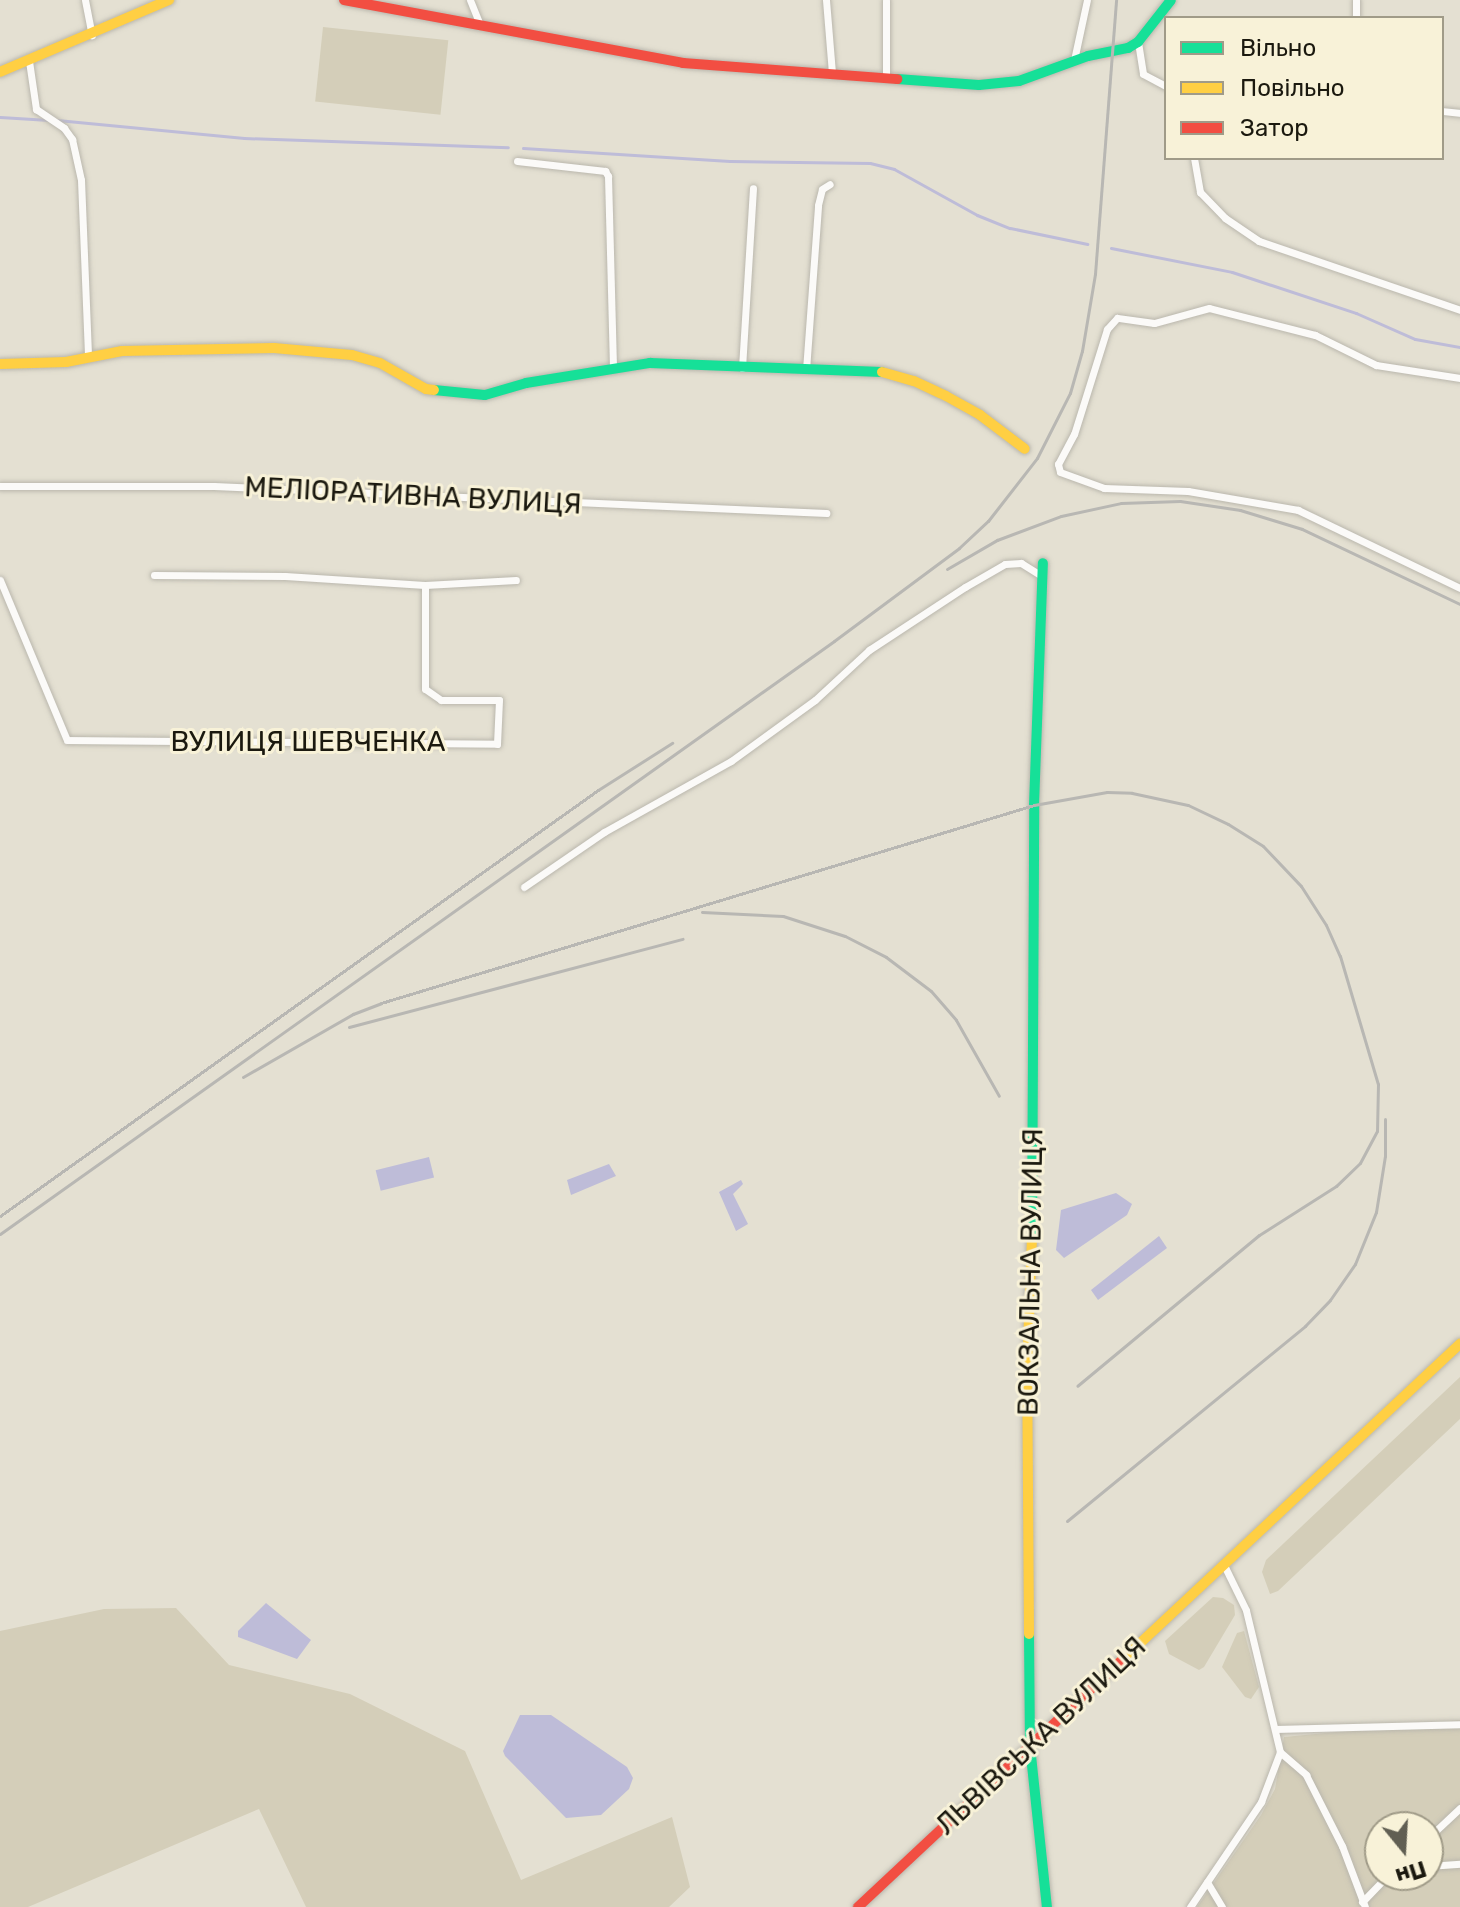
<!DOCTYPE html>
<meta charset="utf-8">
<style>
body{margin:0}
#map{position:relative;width:1460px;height:1907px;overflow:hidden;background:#e4e0d2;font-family:Rubik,sans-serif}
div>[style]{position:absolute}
.green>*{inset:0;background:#d4ceb9;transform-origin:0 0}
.water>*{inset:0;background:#bebcd8;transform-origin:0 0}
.stream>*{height:3px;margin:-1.5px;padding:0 1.5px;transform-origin:1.5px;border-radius:1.5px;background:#bebcd8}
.roads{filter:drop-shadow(0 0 2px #bab7ad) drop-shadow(0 0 2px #bab7ad)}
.street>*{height:7px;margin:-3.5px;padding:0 3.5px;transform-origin:3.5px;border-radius:3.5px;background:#fbfaf8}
.fast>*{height:10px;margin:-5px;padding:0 5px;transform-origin:5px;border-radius:5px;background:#16e098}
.slow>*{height:10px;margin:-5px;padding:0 5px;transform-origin:5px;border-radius:5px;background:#ffcf43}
.jam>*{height:10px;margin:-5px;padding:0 5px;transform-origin:5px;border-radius:5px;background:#f24e42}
.rail>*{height:3px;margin:-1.5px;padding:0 1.5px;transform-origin:1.5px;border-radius:1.5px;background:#b8b7b3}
span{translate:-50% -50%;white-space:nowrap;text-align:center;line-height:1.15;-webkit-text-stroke:6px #f8f2d8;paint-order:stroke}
.street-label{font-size:28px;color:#1b190f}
.legend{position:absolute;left:1164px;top:16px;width:280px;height:144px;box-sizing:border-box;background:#f8f2d8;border:2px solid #a09b88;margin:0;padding:10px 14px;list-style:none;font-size:24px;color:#1b190f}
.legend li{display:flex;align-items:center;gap:16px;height:40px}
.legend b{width:40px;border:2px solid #a09b88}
.north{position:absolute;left:1364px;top:1811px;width:80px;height:80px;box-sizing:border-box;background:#f8f2d8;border:2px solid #a09b88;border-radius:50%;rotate:162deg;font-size:22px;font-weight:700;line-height:32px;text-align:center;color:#1b190f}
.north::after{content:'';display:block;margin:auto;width:28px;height:36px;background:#615f53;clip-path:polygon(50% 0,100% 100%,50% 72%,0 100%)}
</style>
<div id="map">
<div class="green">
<i style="left:323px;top:27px;width:126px;height:75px;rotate:6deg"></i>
<i style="clip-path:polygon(1460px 1377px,1460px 1419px,1278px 1591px,1270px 1594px,1262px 1572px,1266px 1560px)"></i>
<i style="clip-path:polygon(1213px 1597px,1223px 1598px,1234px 1605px,1235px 1615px,1204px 1667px,1199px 1670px,1169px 1654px,1165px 1641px)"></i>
<i style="clip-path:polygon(176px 1608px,229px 1665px,350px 1694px,465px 1751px,521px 1880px,672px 1817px,690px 1887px,669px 1907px,306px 1907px,259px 1809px,28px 1907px,0 1907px,0 1631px,104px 1609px)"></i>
<i style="clip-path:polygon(1244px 1631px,1259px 1687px,1251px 1699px,1245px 1697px,1222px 1667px,1237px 1633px)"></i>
<i style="clip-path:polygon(evenodd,1460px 1720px,1460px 1907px,1197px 1907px,1261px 1815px,1275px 1789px,1284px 1737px,1460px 1720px,1380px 1827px,1428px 1827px,1428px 1875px,1380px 1875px,1380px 1827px)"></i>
</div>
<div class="water">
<i style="left:429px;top:1157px;width:21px;height:55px;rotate:76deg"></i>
<i style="clip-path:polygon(609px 1164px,616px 1176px,571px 1195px,567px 1180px)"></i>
<i style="clip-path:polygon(741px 1180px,743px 1184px,733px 1194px,748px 1224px,736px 1231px,719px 1192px)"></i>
<i style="clip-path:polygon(1116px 1193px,1132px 1204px,1127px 1215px,1064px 1258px,1056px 1250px,1061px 1210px)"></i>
<i style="clip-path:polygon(1159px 1236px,1167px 1248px,1098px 1300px,1091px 1290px)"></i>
<i style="clip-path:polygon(266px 1603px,311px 1640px,297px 1659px,238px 1637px,238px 1631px)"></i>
<i style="clip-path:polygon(520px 1715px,551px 1715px,627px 1767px,633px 1778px,629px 1789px,601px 1815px,566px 1818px,505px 1756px,503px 1751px)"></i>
</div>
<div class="stream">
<i style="left:0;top:117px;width:49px;rotate:3.5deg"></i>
<i style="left:57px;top:120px;width:188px;rotate:5.5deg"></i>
<i style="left:244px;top:138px;width:264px;rotate:2deg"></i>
<i style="left:523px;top:148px;width:207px;rotate:3.6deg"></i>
<i style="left:730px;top:161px;width:140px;rotate:0.8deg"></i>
<i style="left:870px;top:163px;width:25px;rotate:14deg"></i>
<i style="left:894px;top:169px;width:95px;rotate:29deg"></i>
<i style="left:977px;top:215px;width:35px;rotate:22deg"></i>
<i style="left:1010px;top:228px;width:79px;rotate:11.7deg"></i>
<i style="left:1111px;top:248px;width:123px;rotate:11.2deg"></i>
<i style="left:1232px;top:272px;width:131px;rotate:18.3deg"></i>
<i style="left:1356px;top:313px;width:64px;rotate:23.8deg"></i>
<i style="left:1415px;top:339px;width:46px;rotate:10.1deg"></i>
</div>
<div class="roads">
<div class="street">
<i style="left:85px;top:0;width:36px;rotate:79deg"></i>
<i style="left:470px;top:0;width:27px;rotate:68deg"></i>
<i style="left:826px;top:0;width:73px;rotate:85.3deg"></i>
<i style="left:886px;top:0;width:79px;rotate:90deg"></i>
<i style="left:1356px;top:0;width:18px;rotate:90deg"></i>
<i style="left:1138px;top:42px;width:32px;rotate:81deg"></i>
<i style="left:1143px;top:74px;width:26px;rotate:28deg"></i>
<i style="left:1074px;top:60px;width:61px;rotate:-77.8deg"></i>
<i style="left:29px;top:61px;width:49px;rotate:81.7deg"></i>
<i style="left:36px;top:109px;width:34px;rotate:34deg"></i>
<i style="left:64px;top:128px;width:14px;rotate:54deg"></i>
<i style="left:72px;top:139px;width:42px;rotate:77.6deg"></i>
<i style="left:81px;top:180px;width:177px;rotate:87.7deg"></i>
<i style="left:1442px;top:111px;width:18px;rotate:6deg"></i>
<i style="left:1194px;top:158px;width:35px;rotate:80deg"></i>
<i style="left:1200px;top:192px;width:36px;rotate:46deg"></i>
<i style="left:1225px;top:218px;width:41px;rotate:34.1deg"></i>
<i style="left:1259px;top:241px;width:213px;rotate:18.9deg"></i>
<i style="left:517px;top:161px;width:89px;rotate:6.5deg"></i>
<i style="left:605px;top:171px;width:6px;rotate:59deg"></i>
<i style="left:608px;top:176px;width:192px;rotate:88.5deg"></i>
<i style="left:742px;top:368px;width:180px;rotate:-86.5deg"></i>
<i style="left:806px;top:370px;width:165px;rotate:-85.8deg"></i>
<i style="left:818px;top:205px;width:16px;rotate:-76deg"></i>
<i style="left:822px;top:189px;width:9px;rotate:-32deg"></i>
<i style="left:1460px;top:378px;width:85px;rotate:-171.2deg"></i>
<i style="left:1376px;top:365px;width:68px;rotate:-153.8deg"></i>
<i style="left:1315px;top:335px;width:109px;rotate:-165.7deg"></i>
<i style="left:1209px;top:308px;width:57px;rotate:164.7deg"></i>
<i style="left:1154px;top:323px;width:37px;rotate:-172deg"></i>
<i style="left:1117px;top:318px;width:15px;rotate:132deg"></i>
<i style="left:1107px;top:329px;width:110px;rotate:107.4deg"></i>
<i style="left:1074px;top:434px;width:34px;rotate:118deg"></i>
<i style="left:1058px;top:464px;width:8px;rotate:76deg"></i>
<i style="left:1060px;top:472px;width:47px;rotate:20deg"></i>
<i style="left:1104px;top:488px;width:84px;rotate:2deg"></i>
<i style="left:1188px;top:491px;width:112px;rotate:9.8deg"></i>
<i style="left:1298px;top:510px;width:180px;rotate:25.7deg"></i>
<i style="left:0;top:486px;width:214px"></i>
<i style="left:214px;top:486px;width:613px;rotate:2.53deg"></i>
<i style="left:154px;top:575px;width:131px;rotate:0.4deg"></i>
<i style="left:285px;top:576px;width:140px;rotate:3.7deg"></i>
<i style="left:425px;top:585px;width:91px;rotate:-3.1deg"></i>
<i style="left:0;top:580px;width:173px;rotate:67.3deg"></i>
<i style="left:67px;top:740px;width:430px;rotate:0.5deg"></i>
<i style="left:497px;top:744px;width:44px;rotate:-87.4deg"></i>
<i style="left:499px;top:700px;width:58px;rotate:180deg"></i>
<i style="left:441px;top:700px;width:19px;rotate:-145deg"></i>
<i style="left:425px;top:689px;width:104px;rotate:-90deg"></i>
<i style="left:524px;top:887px;width:97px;rotate:-34.5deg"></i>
<i style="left:604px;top:832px;width:145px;rotate:-29.2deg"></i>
<i style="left:731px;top:761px;width:104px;rotate:-36deg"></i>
<i style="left:815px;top:700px;width:74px;rotate:-42.8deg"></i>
<i style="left:869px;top:650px;width:115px;rotate:-33.3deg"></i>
<i style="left:965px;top:587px;width:46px;rotate:-29.9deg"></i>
<i style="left:1005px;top:564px;width:16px;rotate:-4deg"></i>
<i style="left:1021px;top:563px;width:25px;rotate:32deg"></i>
<i style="left:1275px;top:1729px;width:185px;rotate:-1.5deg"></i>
<i style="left:1280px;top:1752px;width:35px;rotate:41deg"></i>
<i style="left:1306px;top:1775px;width:80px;rotate:63.1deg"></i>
<i style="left:1342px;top:1846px;width:65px;rotate:69.3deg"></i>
<i style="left:1428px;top:1838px;width:44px;rotate:-43.2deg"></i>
<i style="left:1428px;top:1866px;width:32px;rotate:-4deg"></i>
<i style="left:1207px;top:1882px;width:29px;rotate:59deg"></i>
<i style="left:1362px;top:1902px;width:37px;rotate:-46deg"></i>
<i style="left:1190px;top:1907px;width:127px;rotate:-55.9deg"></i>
<i style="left:1261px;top:1802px;width:53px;rotate:-69.2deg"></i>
<i style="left:1280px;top:1752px;width:146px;rotate:-103.5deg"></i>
<i style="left:1246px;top:1610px;width:50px;rotate:-116.1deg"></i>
</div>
<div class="fast">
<i style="left:897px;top:79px;width:82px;rotate:4.2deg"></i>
<i style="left:979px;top:85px;width:40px;rotate:-5.7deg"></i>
<i style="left:1019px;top:81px;width:73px;rotate:-19.9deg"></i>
<i style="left:1088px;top:56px;width:41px;rotate:-11.3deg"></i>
<i style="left:1128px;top:48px;width:12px;rotate:-31deg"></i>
<i style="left:1138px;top:42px;width:53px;rotate:-51.8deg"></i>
<i style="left:434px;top:390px;width:51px;rotate:5.6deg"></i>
<i style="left:485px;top:395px;width:43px;rotate:-16.3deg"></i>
<i style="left:526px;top:383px;width:126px;rotate:-9.2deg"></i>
<i style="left:650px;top:363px;width:232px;rotate:2.2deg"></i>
<i style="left:1032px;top:1238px;width:433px;rotate:-89.7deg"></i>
<i style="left:1034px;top:805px;width:242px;rotate:-87.9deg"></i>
<i style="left:1029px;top:1634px;width:112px;rotate:89.5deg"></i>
<i style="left:1030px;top:1746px;width:162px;rotate:84deg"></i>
</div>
<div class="slow">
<i style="left:0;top:72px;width:184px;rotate:-23.1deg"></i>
<i style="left:0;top:364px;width:66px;rotate:-1.7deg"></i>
<i style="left:66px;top:362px;width:57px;rotate:-11.1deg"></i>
<i style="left:122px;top:351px;width:152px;rotate:-1.1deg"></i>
<i style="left:274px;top:348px;width:78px;rotate:5.1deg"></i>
<i style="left:352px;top:355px;width:29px;rotate:16deg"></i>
<i style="left:380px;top:363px;width:53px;rotate:29.5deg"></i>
<i style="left:426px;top:389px;width:8px;rotate:7deg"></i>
<i style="left:882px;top:372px;width:33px;rotate:16deg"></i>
<i style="left:914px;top:381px;width:35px;rotate:25deg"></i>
<i style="left:946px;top:396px;width:39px;rotate:29deg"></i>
<i style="left:980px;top:415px;width:56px;rotate:37.1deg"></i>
<i style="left:1029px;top:1634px;width:261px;rotate:-90.4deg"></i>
<i style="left:1027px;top:1373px;width:135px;rotate:-87.9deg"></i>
<i style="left:1120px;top:1662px;width:466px;rotate:-43.1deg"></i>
</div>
<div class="jam">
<i style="left:344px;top:0;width:345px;rotate:10.5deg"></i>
<i style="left:683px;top:63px;width:215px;rotate:4.3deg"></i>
<i style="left:858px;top:1907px;width:359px;rotate:-43.1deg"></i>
</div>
</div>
<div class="rail">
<i style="left:947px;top:569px;width:58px;rotate:-30.1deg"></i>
<i style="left:997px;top:540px;width:68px;rotate:-20.6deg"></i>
<i style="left:1061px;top:516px;width:61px;rotate:-12.2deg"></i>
<i style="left:1121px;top:503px;width:59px;rotate:-1.9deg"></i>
<i style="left:1180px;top:501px;width:61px;rotate:8.5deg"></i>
<i style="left:1240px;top:510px;width:65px;rotate:17deg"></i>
<i style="left:1302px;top:529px;width:175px;rotate:25.4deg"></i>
<i style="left:702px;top:912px;width:81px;rotate:2.8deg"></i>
<i style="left:783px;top:916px;width:65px;rotate:17.9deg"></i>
<i style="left:845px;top:936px;width:46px;rotate:27.1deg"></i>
<i style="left:886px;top:957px;width:56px;rotate:37.1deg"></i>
<i style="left:931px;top:991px;width:38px;rotate:49deg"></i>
<i style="left:956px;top:1020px;width:87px;rotate:60.5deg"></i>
<i style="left:349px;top:1027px;width:345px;rotate:-14.8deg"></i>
<i style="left:243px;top:1077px;width:127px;rotate:-29.8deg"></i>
<i style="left:353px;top:1014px;width:30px;rotate:-21deg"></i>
<i style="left:381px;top:1003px;width:682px;rotate:-16.87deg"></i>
<i style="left:1034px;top:805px;width:74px;rotate:-10.1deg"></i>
<i style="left:1107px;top:792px;width:25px;rotate:2deg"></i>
<i style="left:1132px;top:793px;width:57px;rotate:12.1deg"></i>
<i style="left:1188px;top:805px;width:44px;rotate:25.4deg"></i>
<i style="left:1228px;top:824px;width:41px;rotate:32.2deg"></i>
<i style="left:1263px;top:846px;width:55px;rotate:46.5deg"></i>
<i style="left:1301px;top:886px;width:46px;rotate:57.3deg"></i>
<i style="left:1326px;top:925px;width:34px;rotate:66deg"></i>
<i style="left:1340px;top:956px;width:134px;rotate:73.5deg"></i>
<i style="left:1378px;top:1084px;width:47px;rotate:91.2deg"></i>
<i style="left:1377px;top:1131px;width:36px;rotate:118deg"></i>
<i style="left:1360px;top:1163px;width:33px;rotate:136deg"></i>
<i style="left:1336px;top:1186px;width:91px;rotate:147.5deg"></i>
<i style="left:1259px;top:1235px;width:236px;rotate:140.3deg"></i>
<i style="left:0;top:1216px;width:734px;rotate:-35.47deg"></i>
<i style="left:598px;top:790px;width:88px;rotate:-32.4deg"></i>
<i style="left:0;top:1234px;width:1023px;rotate:-35.41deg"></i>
<i style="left:834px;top:641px;width:156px;rotate:-36.6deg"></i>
<i style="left:959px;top:548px;width:40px;rotate:-43deg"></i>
<i style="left:988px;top:521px;width:80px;rotate:-52.1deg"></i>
<i style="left:1037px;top:458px;width:73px;rotate:-63.1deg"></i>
<i style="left:1070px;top:393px;width:44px;rotate:-74.1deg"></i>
<i style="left:1082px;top:351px;width:78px;rotate:-80.4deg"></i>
<i style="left:1095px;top:274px;width:275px;rotate:-85.6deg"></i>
<i style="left:1067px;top:1521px;width:308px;rotate:-39.3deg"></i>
<i style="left:1305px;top:1326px;width:36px;rotate:-46deg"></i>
<i style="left:1330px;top:1300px;width:44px;rotate:-55.2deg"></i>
<i style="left:1355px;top:1264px;width:56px;rotate:-68deg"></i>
<i style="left:1376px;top:1212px;width:57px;rotate:-80.9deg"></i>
<i style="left:1385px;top:1156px;width:37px;rotate:-90deg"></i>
</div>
<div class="street-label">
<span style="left:413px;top:496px;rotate:3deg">МЕЛІОРАТИВНА ВУЛИЦЯ</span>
<span style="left:308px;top:742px">ВУЛИЦЯ ШЕВЧЕНКА</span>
<span style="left:1031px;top:1272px;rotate:-89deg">ВОКЗАЛЬНА ВУЛИЦЯ</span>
<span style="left:1041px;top:1736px;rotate:-43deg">ЛЬВІВСЬКА ВУЛИЦЯ</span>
</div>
<ul class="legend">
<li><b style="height:10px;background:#16e098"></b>Вільно</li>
<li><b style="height:10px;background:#ffcf43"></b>Повільно</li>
<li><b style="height:10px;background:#f24e42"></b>Затор</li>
</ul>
<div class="north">Пн</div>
</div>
